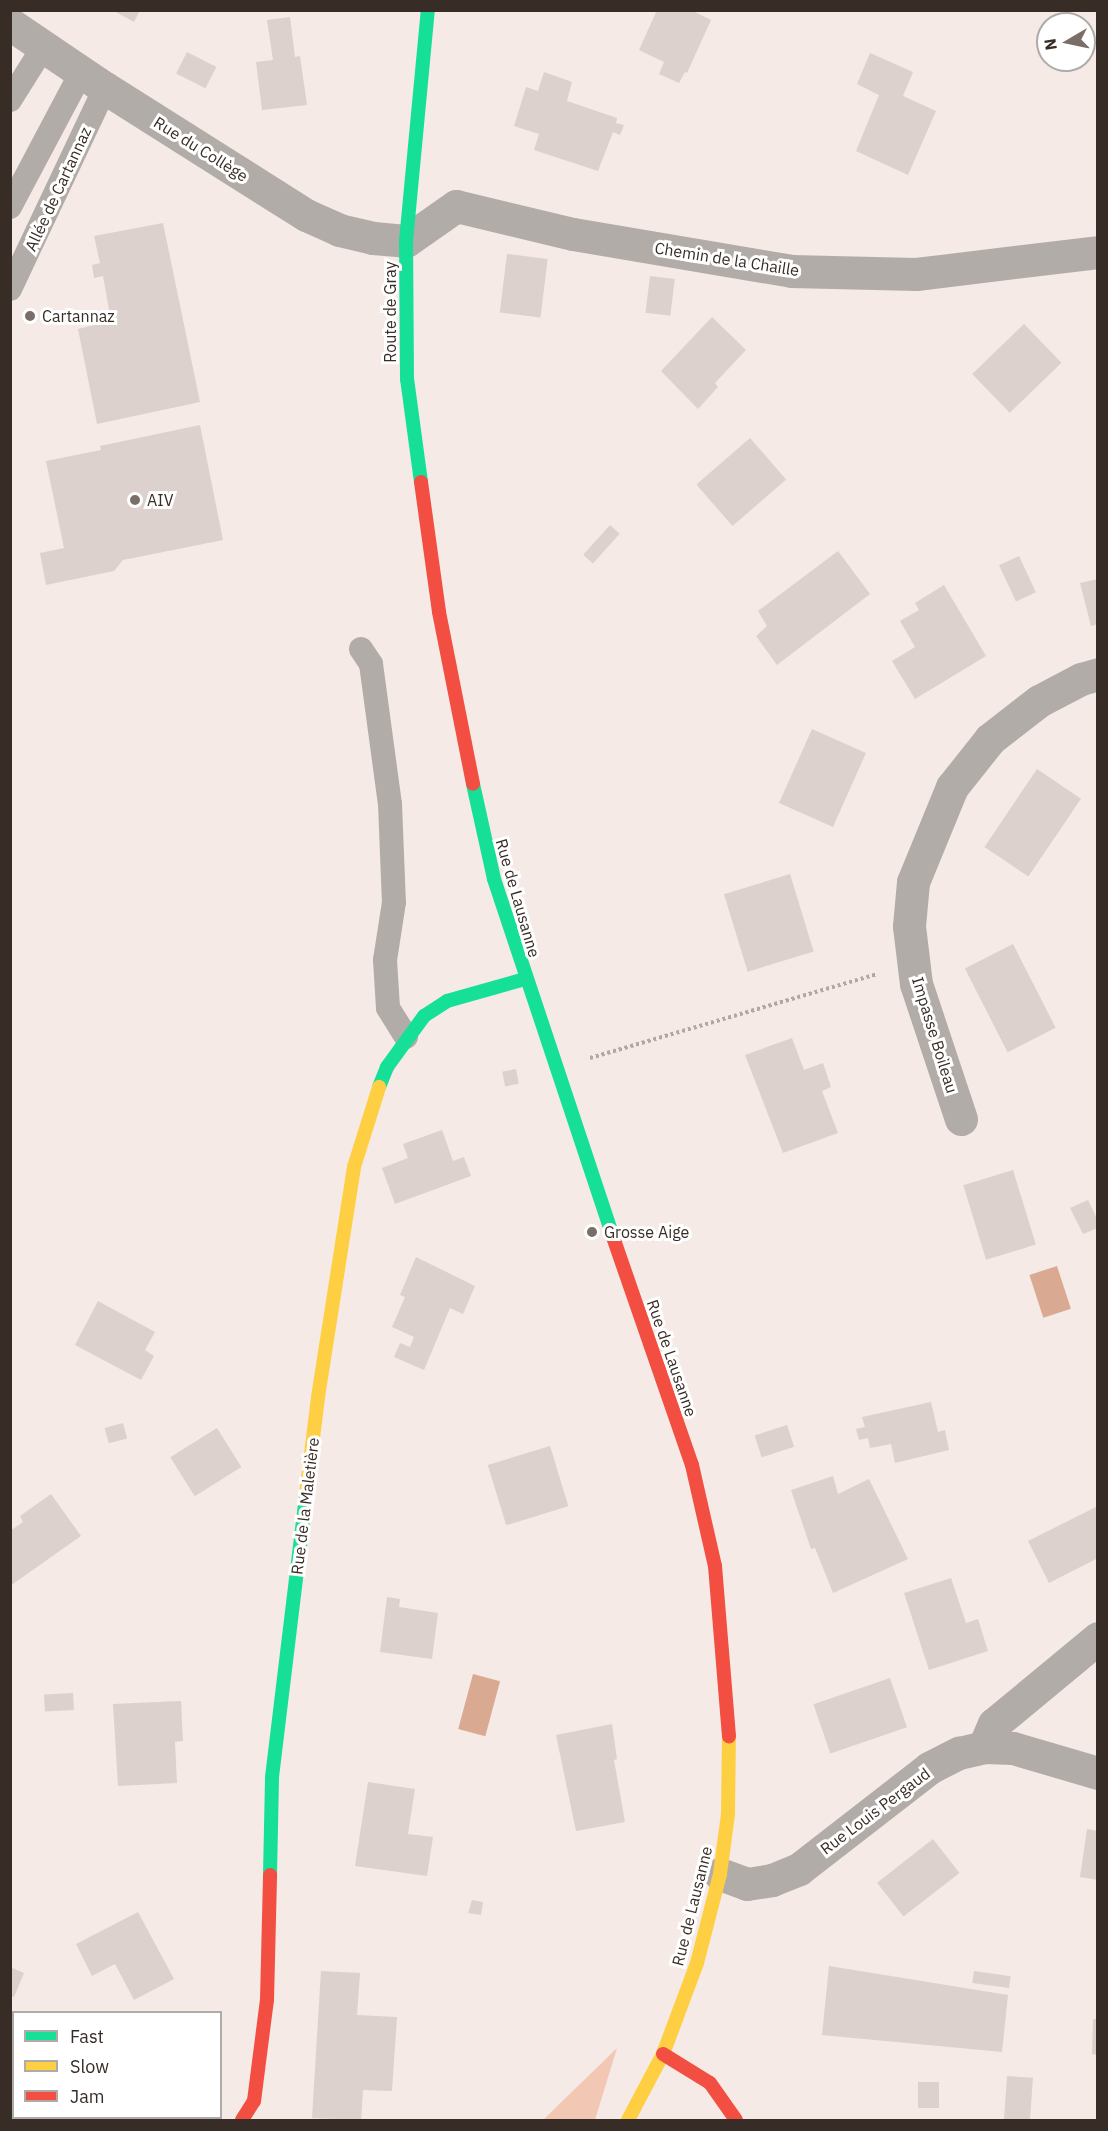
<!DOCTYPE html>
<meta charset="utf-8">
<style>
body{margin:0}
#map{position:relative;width:1108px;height:2131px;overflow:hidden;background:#f5eae5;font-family:"IBM Plex Sans",sans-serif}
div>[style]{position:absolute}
.green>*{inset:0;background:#f2c8b5}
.water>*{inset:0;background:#daa992;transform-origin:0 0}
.building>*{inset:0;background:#dcd1cc;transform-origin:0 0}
.path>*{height:4px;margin-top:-2px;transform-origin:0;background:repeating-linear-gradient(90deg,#afa9a6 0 3px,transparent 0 6px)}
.lane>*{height:24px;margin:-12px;padding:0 12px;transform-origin:12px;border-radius:12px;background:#b2aca9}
.street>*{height:33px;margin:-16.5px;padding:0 16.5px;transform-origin:16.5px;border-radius:16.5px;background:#b2aca9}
.fast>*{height:14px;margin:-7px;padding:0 7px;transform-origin:7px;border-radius:7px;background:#16e098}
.slow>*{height:14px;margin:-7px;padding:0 7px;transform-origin:7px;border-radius:7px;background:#ffcf43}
.jam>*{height:14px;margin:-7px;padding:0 7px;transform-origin:7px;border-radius:7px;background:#f24e42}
.dots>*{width:16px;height:16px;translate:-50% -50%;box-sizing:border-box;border:3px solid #fff;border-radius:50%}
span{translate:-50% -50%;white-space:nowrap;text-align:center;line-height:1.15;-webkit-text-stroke:6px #fff;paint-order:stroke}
.street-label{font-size:16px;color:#382c26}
.poi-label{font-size:16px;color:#382c26}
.left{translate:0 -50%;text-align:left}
.frame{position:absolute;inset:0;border:12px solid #382c26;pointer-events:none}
.legend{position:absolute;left:12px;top:2011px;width:210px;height:108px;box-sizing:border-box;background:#fff;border:2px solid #afaba8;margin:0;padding:8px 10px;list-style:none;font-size:18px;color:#382c26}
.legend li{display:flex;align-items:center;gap:12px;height:30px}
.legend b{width:30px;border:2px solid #afaba8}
.north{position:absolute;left:1036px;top:12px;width:60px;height:60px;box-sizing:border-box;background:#fff;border:2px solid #afaba8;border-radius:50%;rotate:261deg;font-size:16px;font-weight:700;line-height:24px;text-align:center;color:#382c26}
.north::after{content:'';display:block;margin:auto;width:21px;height:27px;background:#7a6e69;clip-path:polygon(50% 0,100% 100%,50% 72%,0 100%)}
</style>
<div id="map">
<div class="green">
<i style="clip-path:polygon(617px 2048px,595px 2120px,543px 2120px)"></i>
</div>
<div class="water">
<i style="left:1057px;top:1266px;width:45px;height:29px;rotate:72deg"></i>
<i style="left:473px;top:1674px;width:28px;height:57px;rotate:15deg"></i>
</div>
<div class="building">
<i style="clip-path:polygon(112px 10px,140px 10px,134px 22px)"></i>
<i style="clip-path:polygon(657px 10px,691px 10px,711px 20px,687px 73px,685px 72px,679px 83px,659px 74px,664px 62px,639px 50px)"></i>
<i style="clip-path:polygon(290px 17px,295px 57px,300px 56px,307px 105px,262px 110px,256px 62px,273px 60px,267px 20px)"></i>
<i style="left:187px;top:52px;width:33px;height:24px;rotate:27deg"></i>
<i style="clip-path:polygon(870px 53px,913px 72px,903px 96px,936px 111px,908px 175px,856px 151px,879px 95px,857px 84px)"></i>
<i style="clip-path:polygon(544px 72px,572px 82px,567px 101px,617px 118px,616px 123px,624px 125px,620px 135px,613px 132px,598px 171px,534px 150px,539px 134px,514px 126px,526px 87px,538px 91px)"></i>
<i style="clip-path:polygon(163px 223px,200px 402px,97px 424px,78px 329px,111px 321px,103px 276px,94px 278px,92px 265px,100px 263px,94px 236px)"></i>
<i style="left:507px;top:254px;width:41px;height:59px;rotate:7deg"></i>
<i style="left:650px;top:276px;width:25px;height:37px;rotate:7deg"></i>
<i style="clip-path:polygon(712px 317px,746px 350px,715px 383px,718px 387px,698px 409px,661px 371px)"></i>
<i style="left:1024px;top:324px;width:54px;height:72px;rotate:46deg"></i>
<i style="clip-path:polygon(200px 425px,223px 540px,123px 560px,114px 571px,46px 585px,40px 553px,64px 548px,46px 461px,101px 450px,100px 446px)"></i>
<i style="left:750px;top:438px;width:55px;height:71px;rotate:49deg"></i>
<i style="left:610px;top:525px;width:13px;height:40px;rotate:42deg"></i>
<i style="clip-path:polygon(838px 551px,870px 594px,777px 665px,756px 636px,767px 626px,758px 611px)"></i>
<i style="left:1019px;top:556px;width:40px;height:22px;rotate:65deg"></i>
<i style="clip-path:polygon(1098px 579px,1098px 624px,1091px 626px,1080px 583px)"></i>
<i style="clip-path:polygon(944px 585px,986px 656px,915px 699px,892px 661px,915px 647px,900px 621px,919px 610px,915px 603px)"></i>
<i style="left:812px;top:729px;width:59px;height:81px;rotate:24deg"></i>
<i style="left:1037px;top:769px;width:53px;height:94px;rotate:34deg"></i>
<i style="left:790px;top:874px;width:81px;height:69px;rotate:73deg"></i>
<i style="left:1013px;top:944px;width:94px;height:54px;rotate:63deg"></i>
<i style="clip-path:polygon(792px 1038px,804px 1070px,823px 1063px,831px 1087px,822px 1091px,838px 1133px,783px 1153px,745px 1055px)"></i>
<i style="left:516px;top:1069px;width:15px;height:14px;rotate:79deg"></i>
<i style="clip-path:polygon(442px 1130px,453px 1161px,464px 1157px,471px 1176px,395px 1204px,382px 1168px,408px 1158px,403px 1144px)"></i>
<i style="left:1013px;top:1170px;width:78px;height:52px;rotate:73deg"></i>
<i style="clip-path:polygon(1088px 1200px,1098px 1221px,1098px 1228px,1083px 1234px,1070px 1208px)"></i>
<i style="clip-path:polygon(416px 1257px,475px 1286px,463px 1314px,450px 1308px,424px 1370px,394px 1357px,400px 1343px,410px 1347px,414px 1337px,392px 1327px,405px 1297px,400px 1295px)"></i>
<i style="clip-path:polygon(98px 1301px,155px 1332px,145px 1350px,154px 1356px,141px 1380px,75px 1345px)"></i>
<i style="clip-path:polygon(931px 1402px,938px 1432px,945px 1430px,949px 1450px,895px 1463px,891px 1444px,870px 1448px,868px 1438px,859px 1440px,856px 1429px,865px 1427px,862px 1417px)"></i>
<i style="left:123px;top:1423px;width:16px;height:19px;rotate:75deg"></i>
<i style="left:787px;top:1425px;width:23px;height:34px;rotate:72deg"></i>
<i style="left:217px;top:1428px;width:46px;height:55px;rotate:58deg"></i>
<i style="left:550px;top:1446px;width:63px;height:65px;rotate:73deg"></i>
<i style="clip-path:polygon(833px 1476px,838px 1494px,869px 1479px,908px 1559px,833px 1593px,815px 1548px,811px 1549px,791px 1490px)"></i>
<i style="clip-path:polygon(51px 1494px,81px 1536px,10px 1586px,10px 1531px,23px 1522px,20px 1516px)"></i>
<i style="clip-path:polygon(1098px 1506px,1098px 1558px,1049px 1583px,1028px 1541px)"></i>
<i style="clip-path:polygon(951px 1578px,966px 1623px,978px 1619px,988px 1651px,929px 1670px,904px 1593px)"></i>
<i style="clip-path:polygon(387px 1597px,400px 1599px,399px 1607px,438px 1613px,432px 1659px,380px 1652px)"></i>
<i style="left:890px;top:1678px;width:52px;height:81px;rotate:71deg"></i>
<i style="left:73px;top:1693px;width:17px;height:29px;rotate:87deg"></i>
<i style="clip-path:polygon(181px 1701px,183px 1741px,175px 1742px,177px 1783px,118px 1786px,113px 1704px)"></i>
<i style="clip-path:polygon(612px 1724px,617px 1759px,614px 1760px,625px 1822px,576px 1831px,556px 1735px)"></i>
<i style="clip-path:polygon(368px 1782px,415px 1789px,408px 1834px,433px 1837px,427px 1876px,355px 1866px)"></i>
<i style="clip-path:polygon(1087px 1829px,1098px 1831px,1098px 1880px,1080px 1877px)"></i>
<i style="left:933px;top:1839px;width:43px;height:71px;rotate:52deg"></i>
<i style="clip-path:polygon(472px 1900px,483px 1902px,481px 1915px,468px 1913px)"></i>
<i style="clip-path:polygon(138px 1912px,174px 1979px,134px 2000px,115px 1964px,92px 1976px,76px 1944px)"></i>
<i style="clip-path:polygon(829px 1966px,1008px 1995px,1002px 2052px,822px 2035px)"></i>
<i style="clip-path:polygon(10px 1967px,24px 1973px,14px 1997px,10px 1996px)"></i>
<i style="clip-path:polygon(321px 1971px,360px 1973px,357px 2015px,397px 2017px,392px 2091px,363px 2090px,361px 2120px,312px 2118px)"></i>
<i style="left:974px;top:1971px;width:37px;height:12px;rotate:8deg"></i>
<i style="clip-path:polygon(1093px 2019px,1098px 2019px,1098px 2055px,1092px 2054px)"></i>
<i style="left:1007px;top:2076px;width:26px;height:44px;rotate:4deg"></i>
<i style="left:918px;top:2082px;width:21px;height:26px"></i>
</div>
<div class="path">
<i style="left:590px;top:1058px;width:299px;rotate:-16.3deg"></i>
</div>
<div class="lane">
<i style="left:10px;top:100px;width:64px;rotate:-57.8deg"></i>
<i style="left:10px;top:207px;width:154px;rotate:-62.1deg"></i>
<i style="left:10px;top:289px;width:222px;rotate:-64.7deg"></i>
<i style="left:361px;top:649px;width:18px;rotate:56deg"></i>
<i style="left:371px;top:664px;width:141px;rotate:82.3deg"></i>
<i style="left:390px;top:804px;width:98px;rotate:87.7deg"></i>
<i style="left:394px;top:902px;width:59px;rotate:98.8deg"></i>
<i style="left:385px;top:960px;width:48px;rotate:86.4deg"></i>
<i style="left:388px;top:1008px;width:34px;rotate:58deg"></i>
</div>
<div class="street">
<i style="left:10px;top:24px;width:115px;rotate:34deg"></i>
<i style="left:105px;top:88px;width:238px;rotate:32.3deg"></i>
<i style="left:306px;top:215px;width:36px;rotate:24deg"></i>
<i style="left:339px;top:230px;width:35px;rotate:13deg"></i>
<i style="left:373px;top:238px;width:33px;rotate:5deg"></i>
<i style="left:406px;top:241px;width:61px;rotate:-35deg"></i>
<i style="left:456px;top:206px;width:120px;rotate:13.5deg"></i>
<i style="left:573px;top:234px;width:221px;rotate:9.6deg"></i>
<i style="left:791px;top:271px;width:125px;rotate:1.4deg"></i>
<i style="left:916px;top:274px;width:183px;rotate:-6.9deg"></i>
<i style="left:961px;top:1119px;width:142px;rotate:-108.4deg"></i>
<i style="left:916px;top:984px;width:58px;rotate:-96.9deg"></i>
<i style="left:909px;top:926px;width:44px;rotate:-84.8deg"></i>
<i style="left:913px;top:882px;width:103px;rotate:-67.7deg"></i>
<i style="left:952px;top:787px;width:61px;rotate:-51.6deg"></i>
<i style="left:990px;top:739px;width:62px;rotate:-37.8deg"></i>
<i style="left:1039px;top:701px;width:47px;rotate:-27.6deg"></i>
<i style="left:1081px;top:679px;width:18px;rotate:-16deg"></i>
<i style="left:984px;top:1747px;width:29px;rotate:2deg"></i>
<i style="left:1013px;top:1748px;width:89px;rotate:16.4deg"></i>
<i style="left:720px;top:1874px;width:29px;rotate:20deg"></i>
<i style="left:747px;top:1884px;width:25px;rotate:-9deg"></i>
<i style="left:772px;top:1880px;width:29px;rotate:-22deg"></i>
<i style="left:799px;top:1869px;width:165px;rotate:-37.8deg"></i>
<i style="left:929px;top:1768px;width:34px;rotate:-27deg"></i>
<i style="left:959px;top:1753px;width:26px;rotate:-13deg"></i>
<i style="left:984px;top:1747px;width:25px;rotate:-67deg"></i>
<i style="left:994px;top:1724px;width:135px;rotate:-39.6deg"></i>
<i style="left:10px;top:2068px;width:4px;rotate:14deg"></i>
<i style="left:143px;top:2118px;width:8px;rotate:14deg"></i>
</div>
<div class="fast">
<i style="left:421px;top:482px;width:104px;rotate:-97.7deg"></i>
<i style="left:407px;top:379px;width:138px;rotate:-90.4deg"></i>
<i style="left:406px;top:241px;width:232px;rotate:-84.6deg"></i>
<i style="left:473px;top:784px;width:97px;rotate:77.5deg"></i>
<i style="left:494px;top:879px;width:377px;rotate:71.6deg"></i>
<i style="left:379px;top:1087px;width:22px;rotate:-68deg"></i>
<i style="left:387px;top:1067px;width:63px;rotate:-54deg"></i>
<i style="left:424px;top:1016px;width:27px;rotate:-33deg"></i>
<i style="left:447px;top:1001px;width:81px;rotate:-15.8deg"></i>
<i style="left:270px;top:1875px;width:98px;rotate:-88.8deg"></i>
<i style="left:272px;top:1777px;width:285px;rotate:-83.1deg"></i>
</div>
<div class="slow">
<i style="left:306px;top:1494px;width:98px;rotate:-82.9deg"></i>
<i style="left:318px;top:1397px;width:233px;rotate:-81.1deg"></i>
<i style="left:354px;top:1167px;width:84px;rotate:-72.6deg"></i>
<i style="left:628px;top:2120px;width:75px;rotate:-62.1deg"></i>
<i style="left:663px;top:2054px;width:97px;rotate:-69.5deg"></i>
<i style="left:697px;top:1963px;width:92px;rotate:-75.5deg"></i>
<i style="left:720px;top:1874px;width:61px;rotate:-82.4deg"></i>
<i style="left:728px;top:1814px;width:78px;rotate:-89.3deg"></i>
</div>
<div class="jam">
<i style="left:421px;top:482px;width:131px;rotate:82.1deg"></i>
<i style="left:439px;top:612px;width:175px;rotate:78.8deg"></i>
<i style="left:613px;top:1237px;width:241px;rotate:70.9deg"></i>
<i style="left:692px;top:1465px;width:104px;rotate:77.2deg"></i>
<i style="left:715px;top:1566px;width:171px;rotate:85.3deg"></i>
<i style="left:663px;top:2054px;width:55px;rotate:31.7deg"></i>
<i style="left:710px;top:2083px;width:45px;rotate:54.9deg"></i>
<i style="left:242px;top:2120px;width:22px;rotate:-58deg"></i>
<i style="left:254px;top:2101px;width:102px;rotate:-82.7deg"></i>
<i style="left:267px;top:2000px;width:125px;rotate:-88.6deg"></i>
</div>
<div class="dots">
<i style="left:30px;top:316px;background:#7a6e69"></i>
<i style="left:135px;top:500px;background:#7a6e69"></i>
<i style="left:592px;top:1232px;background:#7a6e69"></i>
</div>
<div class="street-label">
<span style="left:201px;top:149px;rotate:32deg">Rue du Collège</span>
<span style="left:58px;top:189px;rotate:-65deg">Allée de Cartannaz</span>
<span style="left:727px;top:259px;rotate:9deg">Chemin de la Chaille</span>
<span style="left:390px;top:312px;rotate:-90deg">Route de Gray</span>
<span style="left:518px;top:898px;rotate:74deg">Rue de Lausanne</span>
<span style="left:935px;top:1035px;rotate:73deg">Impasse Boileau</span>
<span style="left:672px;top:1358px;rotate:71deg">Rue de Lausanne</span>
<span style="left:305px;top:1506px;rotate:-83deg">Rue de la Maletière</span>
<span style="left:875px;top:1811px;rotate:-37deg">Rue Louis Pergaud</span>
<span style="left:692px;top:1906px;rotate:-76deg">Rue de Lausanne</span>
</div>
<div class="poi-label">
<span class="left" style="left:42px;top:316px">Cartannaz</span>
<span class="left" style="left:147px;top:500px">AIV</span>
<span class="left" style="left:604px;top:1232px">Grosse Aige</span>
</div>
<div class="frame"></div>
<ul class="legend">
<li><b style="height:8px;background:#16e098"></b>Fast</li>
<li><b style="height:8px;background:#ffcf43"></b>Slow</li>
<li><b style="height:8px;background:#f24e42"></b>Jam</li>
</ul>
<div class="north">N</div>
</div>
